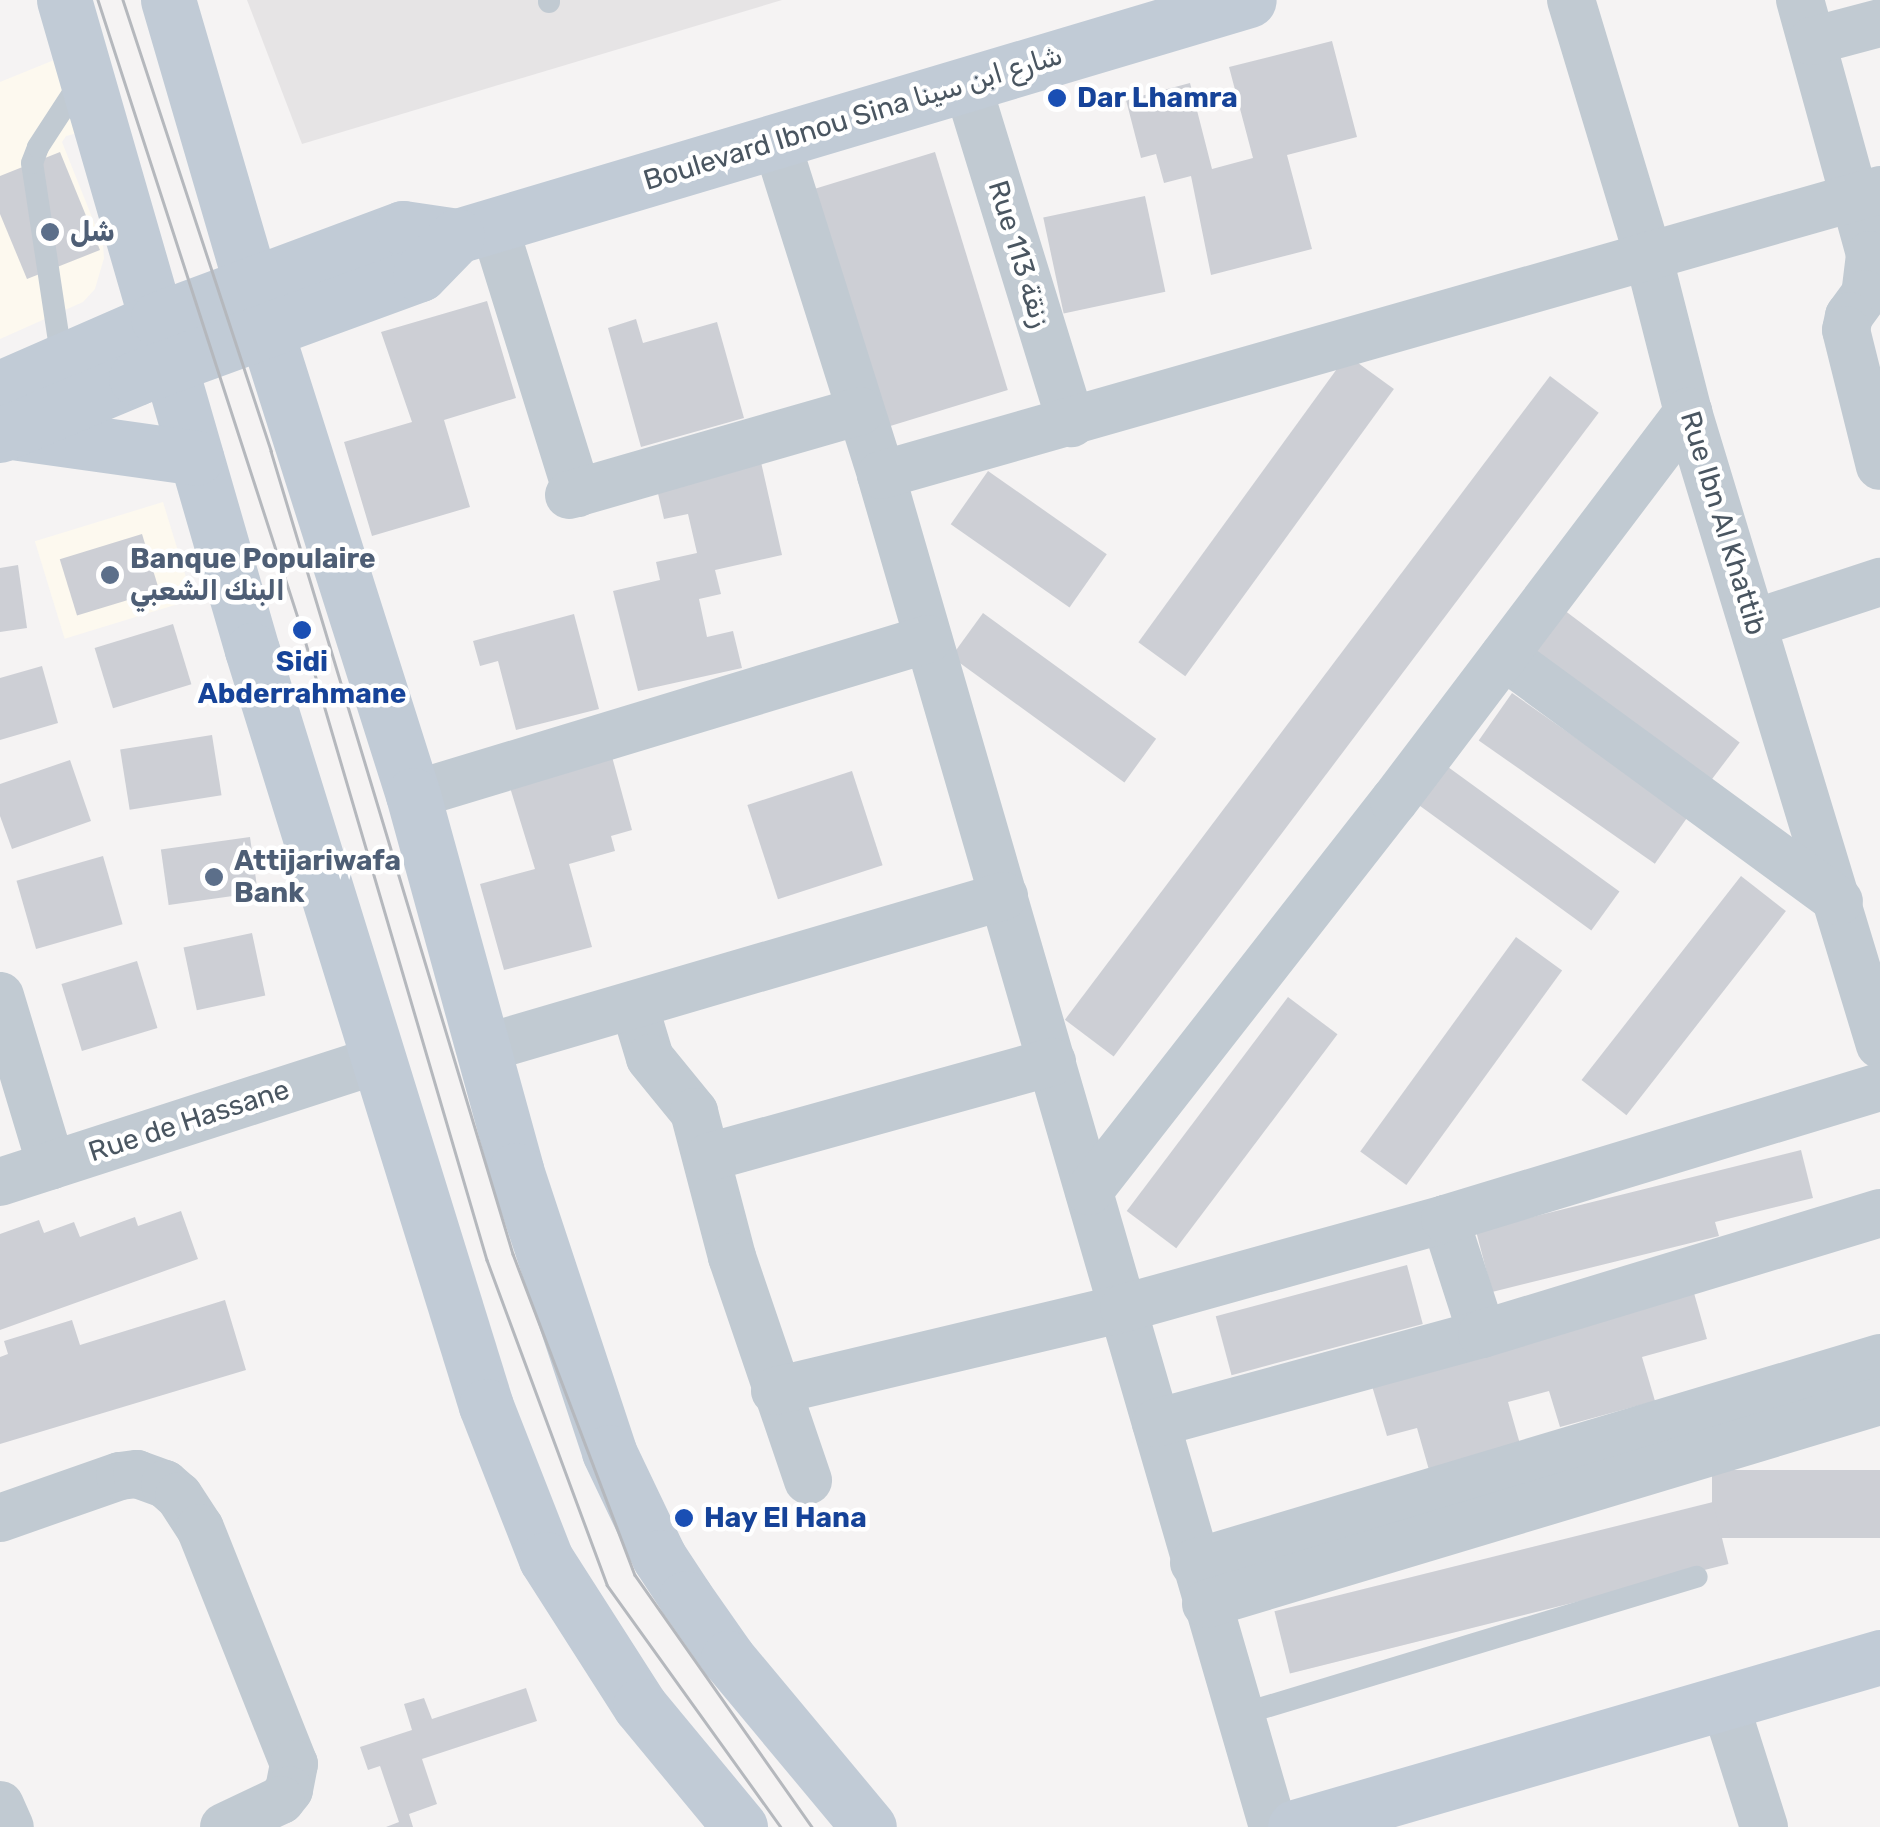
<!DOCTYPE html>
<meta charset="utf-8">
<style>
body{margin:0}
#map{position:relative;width:1880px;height:1827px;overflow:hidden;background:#f5f3f3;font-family:Rubik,Cairo,sans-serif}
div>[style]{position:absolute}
.commercial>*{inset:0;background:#fdf9ef;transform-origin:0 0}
.education>*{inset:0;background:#e6e4e5}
.building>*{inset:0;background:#cdcfd5;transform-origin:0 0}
.lane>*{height:22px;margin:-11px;padding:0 11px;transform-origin:11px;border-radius:11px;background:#c1cad2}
.street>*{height:48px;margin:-24px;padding:0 24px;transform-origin:24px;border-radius:24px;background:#c1cad2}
.secondary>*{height:55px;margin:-27.5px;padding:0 27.5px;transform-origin:27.5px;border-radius:27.5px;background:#c1cbd6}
.tram>*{height:2.5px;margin:-1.25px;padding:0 1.25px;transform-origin:1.25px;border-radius:1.25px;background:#b5b8bd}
.dots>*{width:28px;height:28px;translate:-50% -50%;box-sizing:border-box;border:5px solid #fff;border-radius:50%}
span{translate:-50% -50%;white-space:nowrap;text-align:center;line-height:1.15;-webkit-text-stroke:9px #fff;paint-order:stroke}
.transit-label{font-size:28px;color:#164399;font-weight:700}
.left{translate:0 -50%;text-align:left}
.street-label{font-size:28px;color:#4a5661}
.service-label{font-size:28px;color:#4e5e75;font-weight:700}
</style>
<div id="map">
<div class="commercial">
<i style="clip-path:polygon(64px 56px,87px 131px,66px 136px,62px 142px,103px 245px,104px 258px,95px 289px,83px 302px,0 339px,0 82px)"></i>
<i style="left:163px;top:502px;width:102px;height:134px;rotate:73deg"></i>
</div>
<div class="education">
<i style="clip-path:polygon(247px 0,782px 0,302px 144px)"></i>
</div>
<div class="building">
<i style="clip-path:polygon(1332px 41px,1357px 137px,1287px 155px,1312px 249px,1211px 275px,1191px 176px,1164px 183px,1156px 154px,1141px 158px,1126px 100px,1190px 83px,1212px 169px,1253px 158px,1229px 67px)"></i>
<i style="clip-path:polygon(60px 152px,100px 250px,27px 279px,0 214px,0 176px)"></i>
<i style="left:935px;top:152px;width:249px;height:128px;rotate:73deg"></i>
<i style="left:1145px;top:196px;width:98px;height:104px;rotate:78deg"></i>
<i style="clip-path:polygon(487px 301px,516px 398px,444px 420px,470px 507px,372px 536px,344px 442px,412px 422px,381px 332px)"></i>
<i style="clip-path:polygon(636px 319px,643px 343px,717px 322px,744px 418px,641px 447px,608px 328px)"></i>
<i style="left:1347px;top:355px;width:58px;height:355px;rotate:36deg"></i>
<i style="left:1550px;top:376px;width:61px;height:806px;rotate:37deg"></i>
<i style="clip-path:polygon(761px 462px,782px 555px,715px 570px,721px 594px,699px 599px,707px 637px,733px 631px,742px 668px,638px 691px,613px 591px,660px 580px,656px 562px,697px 553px,688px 514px,664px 519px,656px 485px)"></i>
<i style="left:988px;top:471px;width:145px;height:65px;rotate:35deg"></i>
<i style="left:142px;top:534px;width:59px;height:86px;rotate:73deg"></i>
<i style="clip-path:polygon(18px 565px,27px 628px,0 632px,0 568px)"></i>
<i style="left:1564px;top:610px;width:220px;height:56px;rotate:37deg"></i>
<i style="left:983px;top:613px;width:214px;height:54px;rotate:36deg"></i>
<i style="clip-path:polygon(574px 614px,599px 709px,516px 730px,498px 661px,480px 666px,473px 641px)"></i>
<i style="left:173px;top:624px;width:63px;height:82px;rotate:73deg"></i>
<i style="clip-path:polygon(42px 666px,58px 723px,0 740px,0 678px)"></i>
<i style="left:1512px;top:693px;width:215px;height:58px;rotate:35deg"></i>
<i style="left:212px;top:735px;width:61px;height:93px;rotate:81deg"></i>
<i style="clip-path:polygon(611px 753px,632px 830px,611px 836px,615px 851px,569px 864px,592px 947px,504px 970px,480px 884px,535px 869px,508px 781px)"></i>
<i style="clip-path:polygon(70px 760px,91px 821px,12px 849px,0 816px,0 784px)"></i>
<i style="left:1448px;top:767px;width:212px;height:48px;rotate:36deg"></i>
<i style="left:852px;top:771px;width:99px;height:110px;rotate:72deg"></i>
<i style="left:250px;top:837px;width:56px;height:90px;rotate:82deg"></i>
<i style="left:103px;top:856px;width:71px;height:90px;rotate:74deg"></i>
<i style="left:1741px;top:876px;width:57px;height:259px;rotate:38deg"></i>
<i style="left:252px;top:933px;width:64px;height:70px;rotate:78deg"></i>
<i style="left:1516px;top:937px;width:57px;height:265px;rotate:36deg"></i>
<i style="left:137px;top:961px;width:70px;height:79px;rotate:73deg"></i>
<i style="left:1288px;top:997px;width:62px;height:268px;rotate:37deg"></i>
<i style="clip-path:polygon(1801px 1150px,1813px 1198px,1715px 1222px,1719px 1236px,1492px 1292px,1476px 1231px)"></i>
<i style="clip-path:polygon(181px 1211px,198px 1259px,0 1330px,0 1234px,39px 1220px,44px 1233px,74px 1222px,80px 1237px,135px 1217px,138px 1226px)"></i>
<i style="left:1407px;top:1265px;width:61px;height:198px;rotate:75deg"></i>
<i style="clip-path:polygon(1692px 1286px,1707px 1339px,1642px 1357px,1655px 1401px,1560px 1427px,1549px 1391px,1508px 1402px,1520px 1444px,1429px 1470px,1417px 1428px,1387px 1436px,1369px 1376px)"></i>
<i style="clip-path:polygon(225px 1300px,246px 1370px,0 1444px,0 1357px,8px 1354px,4px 1341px,72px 1320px,80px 1345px)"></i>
<i style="left:1880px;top:1470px;width:68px;height:168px;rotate:90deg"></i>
<i style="left:1713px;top:1502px;width:64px;height:452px;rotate:76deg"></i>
<i style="clip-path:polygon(526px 1688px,537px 1721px,422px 1759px,437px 1804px,409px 1814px,413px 1827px,386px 1827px,399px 1822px,380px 1766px,368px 1770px,360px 1747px,412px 1730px,404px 1704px,424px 1698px,432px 1719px)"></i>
</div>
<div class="lane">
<i style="left:549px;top:0;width:2px;rotate:90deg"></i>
<i style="left:62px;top:361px;width:200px;rotate:-98.6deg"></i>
<i style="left:32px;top:163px;width:17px;rotate:-69deg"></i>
<i style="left:38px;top:147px;width:79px;rotate:-56.9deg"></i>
<i style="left:1239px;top:1715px;width:478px;rotate:-16.8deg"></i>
</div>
<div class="street">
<i style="left:1571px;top:0;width:266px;rotate:73.2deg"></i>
<i style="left:1648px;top:255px;width:162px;rotate:75.7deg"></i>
<i style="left:1688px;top:412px;width:661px;rotate:73.13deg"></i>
<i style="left:1800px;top:0;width:264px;rotate:74.6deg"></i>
<i style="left:1870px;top:255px;width:39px;rotate:97deg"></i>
<i style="left:1865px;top:294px;width:27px;rotate:126deg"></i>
<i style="left:1849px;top:316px;width:14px;rotate:102deg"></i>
<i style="left:1846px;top:330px;width:140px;rotate:76deg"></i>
<i style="left:1812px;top:41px;width:70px;rotate:-14.8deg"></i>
<i style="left:967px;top:84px;width:355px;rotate:72.9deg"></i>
<i style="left:776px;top:141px;width:350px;rotate:72.5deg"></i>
<i style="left:881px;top:475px;width:1408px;rotate:73.83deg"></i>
<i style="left:494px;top:226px;width:280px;rotate:72.7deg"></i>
<i style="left:881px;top:475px;width:1039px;rotate:-15.92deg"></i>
<i style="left:569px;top:495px;width:303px;rotate:-16.1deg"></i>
<i style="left:1755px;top:623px;width:132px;rotate:-18.2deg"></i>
<i style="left:1504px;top:656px;width:415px;rotate:36.2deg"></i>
<i style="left:413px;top:795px;width:538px;rotate:-16.85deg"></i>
<i style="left:0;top:996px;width:177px;rotate:73.2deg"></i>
<i style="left:634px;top:1005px;width:55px;rotate:73.2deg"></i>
<i style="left:650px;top:1058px;width:70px;rotate:50.8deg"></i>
<i style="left:694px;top:1112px;width:150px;rotate:75.3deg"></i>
<i style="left:732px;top:1257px;width:236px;rotate:71.2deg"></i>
<i style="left:482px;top:1049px;width:544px;rotate:-16.34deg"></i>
<i style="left:709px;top:1157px;width:356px;rotate:-15.5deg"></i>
<i style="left:0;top:1182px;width:397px;rotate:-17.9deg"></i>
<i style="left:1089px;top:1191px;width:495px;rotate:-52deg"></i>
<i style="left:1394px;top:801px;width:488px;rotate:-52.9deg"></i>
<i style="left:1445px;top:1219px;width:121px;rotate:72.2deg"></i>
<i style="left:775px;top:1391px;width:359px;rotate:-13.4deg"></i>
<i style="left:1124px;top:1308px;width:333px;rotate:-15.5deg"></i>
<i style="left:1445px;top:1219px;width:455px;rotate:-16.9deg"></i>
<i style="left:1156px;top:1423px;width:338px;rotate:-15.3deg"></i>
<i style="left:1482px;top:1334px;width:416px;rotate:-16.9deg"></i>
<i style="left:0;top:1518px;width:127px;rotate:-19.3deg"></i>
<i style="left:120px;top:1476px;width:17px;rotate:-7deg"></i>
<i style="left:137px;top:1474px;width:30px;rotate:20deg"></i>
<i style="left:165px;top:1484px;width:18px;rotate:41deg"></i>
<i style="left:179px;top:1496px;width:38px;rotate:57deg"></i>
<i style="left:200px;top:1528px;width:254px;rotate:68.3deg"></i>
<i style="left:294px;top:1764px;width:26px;rotate:101deg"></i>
<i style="left:289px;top:1790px;width:13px;rotate:129deg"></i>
<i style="left:281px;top:1800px;width:63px;rotate:154.7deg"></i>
<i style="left:1194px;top:1563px;width:716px;rotate:-16.64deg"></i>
<i style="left:1206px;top:1604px;width:704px;rotate:-16.76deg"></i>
<i style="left:1725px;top:1704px;width:129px;rotate:72.4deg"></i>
<i style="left:0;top:1805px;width:24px;rotate:66deg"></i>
</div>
<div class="secondary">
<i style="left:64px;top:0;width:677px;rotate:73.87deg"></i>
<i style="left:252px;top:650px;width:791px;rotate:72.8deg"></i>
<i style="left:486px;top:1406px;width:164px;rotate:68.6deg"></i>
<i style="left:546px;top:1559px;width:174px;rotate:57.4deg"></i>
<i style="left:640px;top:1706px;width:157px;rotate:50.4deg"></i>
<i style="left:168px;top:0;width:296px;rotate:73.7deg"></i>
<i style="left:251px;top:284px;width:536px;rotate:72.41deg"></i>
<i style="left:413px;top:795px;width:389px;rotate:74.6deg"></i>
<i style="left:516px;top:1170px;width:297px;rotate:71.7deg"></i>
<i style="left:609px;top:1452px;width:116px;rotate:64.5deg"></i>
<i style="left:659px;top:1557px;width:49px;rotate:56.6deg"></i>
<i style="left:686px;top:1598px;width:73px;rotate:55deg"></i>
<i style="left:728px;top:1658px;width:220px;rotate:50.2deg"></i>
<i style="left:0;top:388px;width:172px;rotate:-23.6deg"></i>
<i style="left:158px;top:319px;width:261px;rotate:-20.4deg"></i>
<i style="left:403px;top:228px;width:55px;rotate:8.4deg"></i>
<i style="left:457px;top:236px;width:826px;rotate:-16.59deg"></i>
<i style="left:12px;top:432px;width:186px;rotate:8deg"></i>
<i style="left:0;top:435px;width:147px;rotate:-22.7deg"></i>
<i style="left:136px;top:378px;width:302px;rotate:-20.1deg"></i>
<i style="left:420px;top:274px;width:53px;rotate:-45.8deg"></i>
<i style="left:1295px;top:1827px;width:609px;rotate:-16.2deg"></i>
</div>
<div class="tram">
<i style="left:98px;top:0;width:662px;rotate:72.06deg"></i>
<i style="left:302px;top:630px;width:657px;rotate:73.64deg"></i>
<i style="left:487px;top:1260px;width:346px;rotate:69.7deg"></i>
<i style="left:607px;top:1585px;width:298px;rotate:54.3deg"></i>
<i style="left:123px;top:0;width:475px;rotate:71.8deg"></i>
<i style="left:271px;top:451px;width:839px;rotate:73.23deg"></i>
<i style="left:513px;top:1254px;width:343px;rotate:69.2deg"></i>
<i style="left:635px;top:1575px;width:308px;rotate:54.9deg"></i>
</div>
<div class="dots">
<i style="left:1057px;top:98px;background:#1a4fb4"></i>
<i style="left:50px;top:232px;background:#5c6f8a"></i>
<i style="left:110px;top:575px;background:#5c6f8a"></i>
<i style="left:302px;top:630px;background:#1a4fb4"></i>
<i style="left:214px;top:877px;background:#5c6f8a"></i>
<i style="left:684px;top:1518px;background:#1a4fb4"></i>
</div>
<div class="transit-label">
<span class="left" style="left:1077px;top:98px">Dar Lhamra</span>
<span style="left:302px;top:678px">Sidi<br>Abderrahmane</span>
<span class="left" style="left:704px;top:1518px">Hay El Hana</span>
</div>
<div class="street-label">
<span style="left:853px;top:118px;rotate:-17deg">Boulevard Ibnou Sina شارع ابن سينا</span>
<span style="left:1019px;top:254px;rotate:73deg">Rue 113 زنقة</span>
<span style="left:1723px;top:523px;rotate:73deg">Rue Ibn Al Khattib</span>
<span style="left:189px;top:1121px;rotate:-18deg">Rue de Hassane</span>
</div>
<div class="service-label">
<span class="left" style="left:70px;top:232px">شل</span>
<span class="left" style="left:130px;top:575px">Banque Populaire<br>البنك الشعبي</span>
<span class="left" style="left:234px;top:877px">Attijariwafa<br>Bank</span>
</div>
</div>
